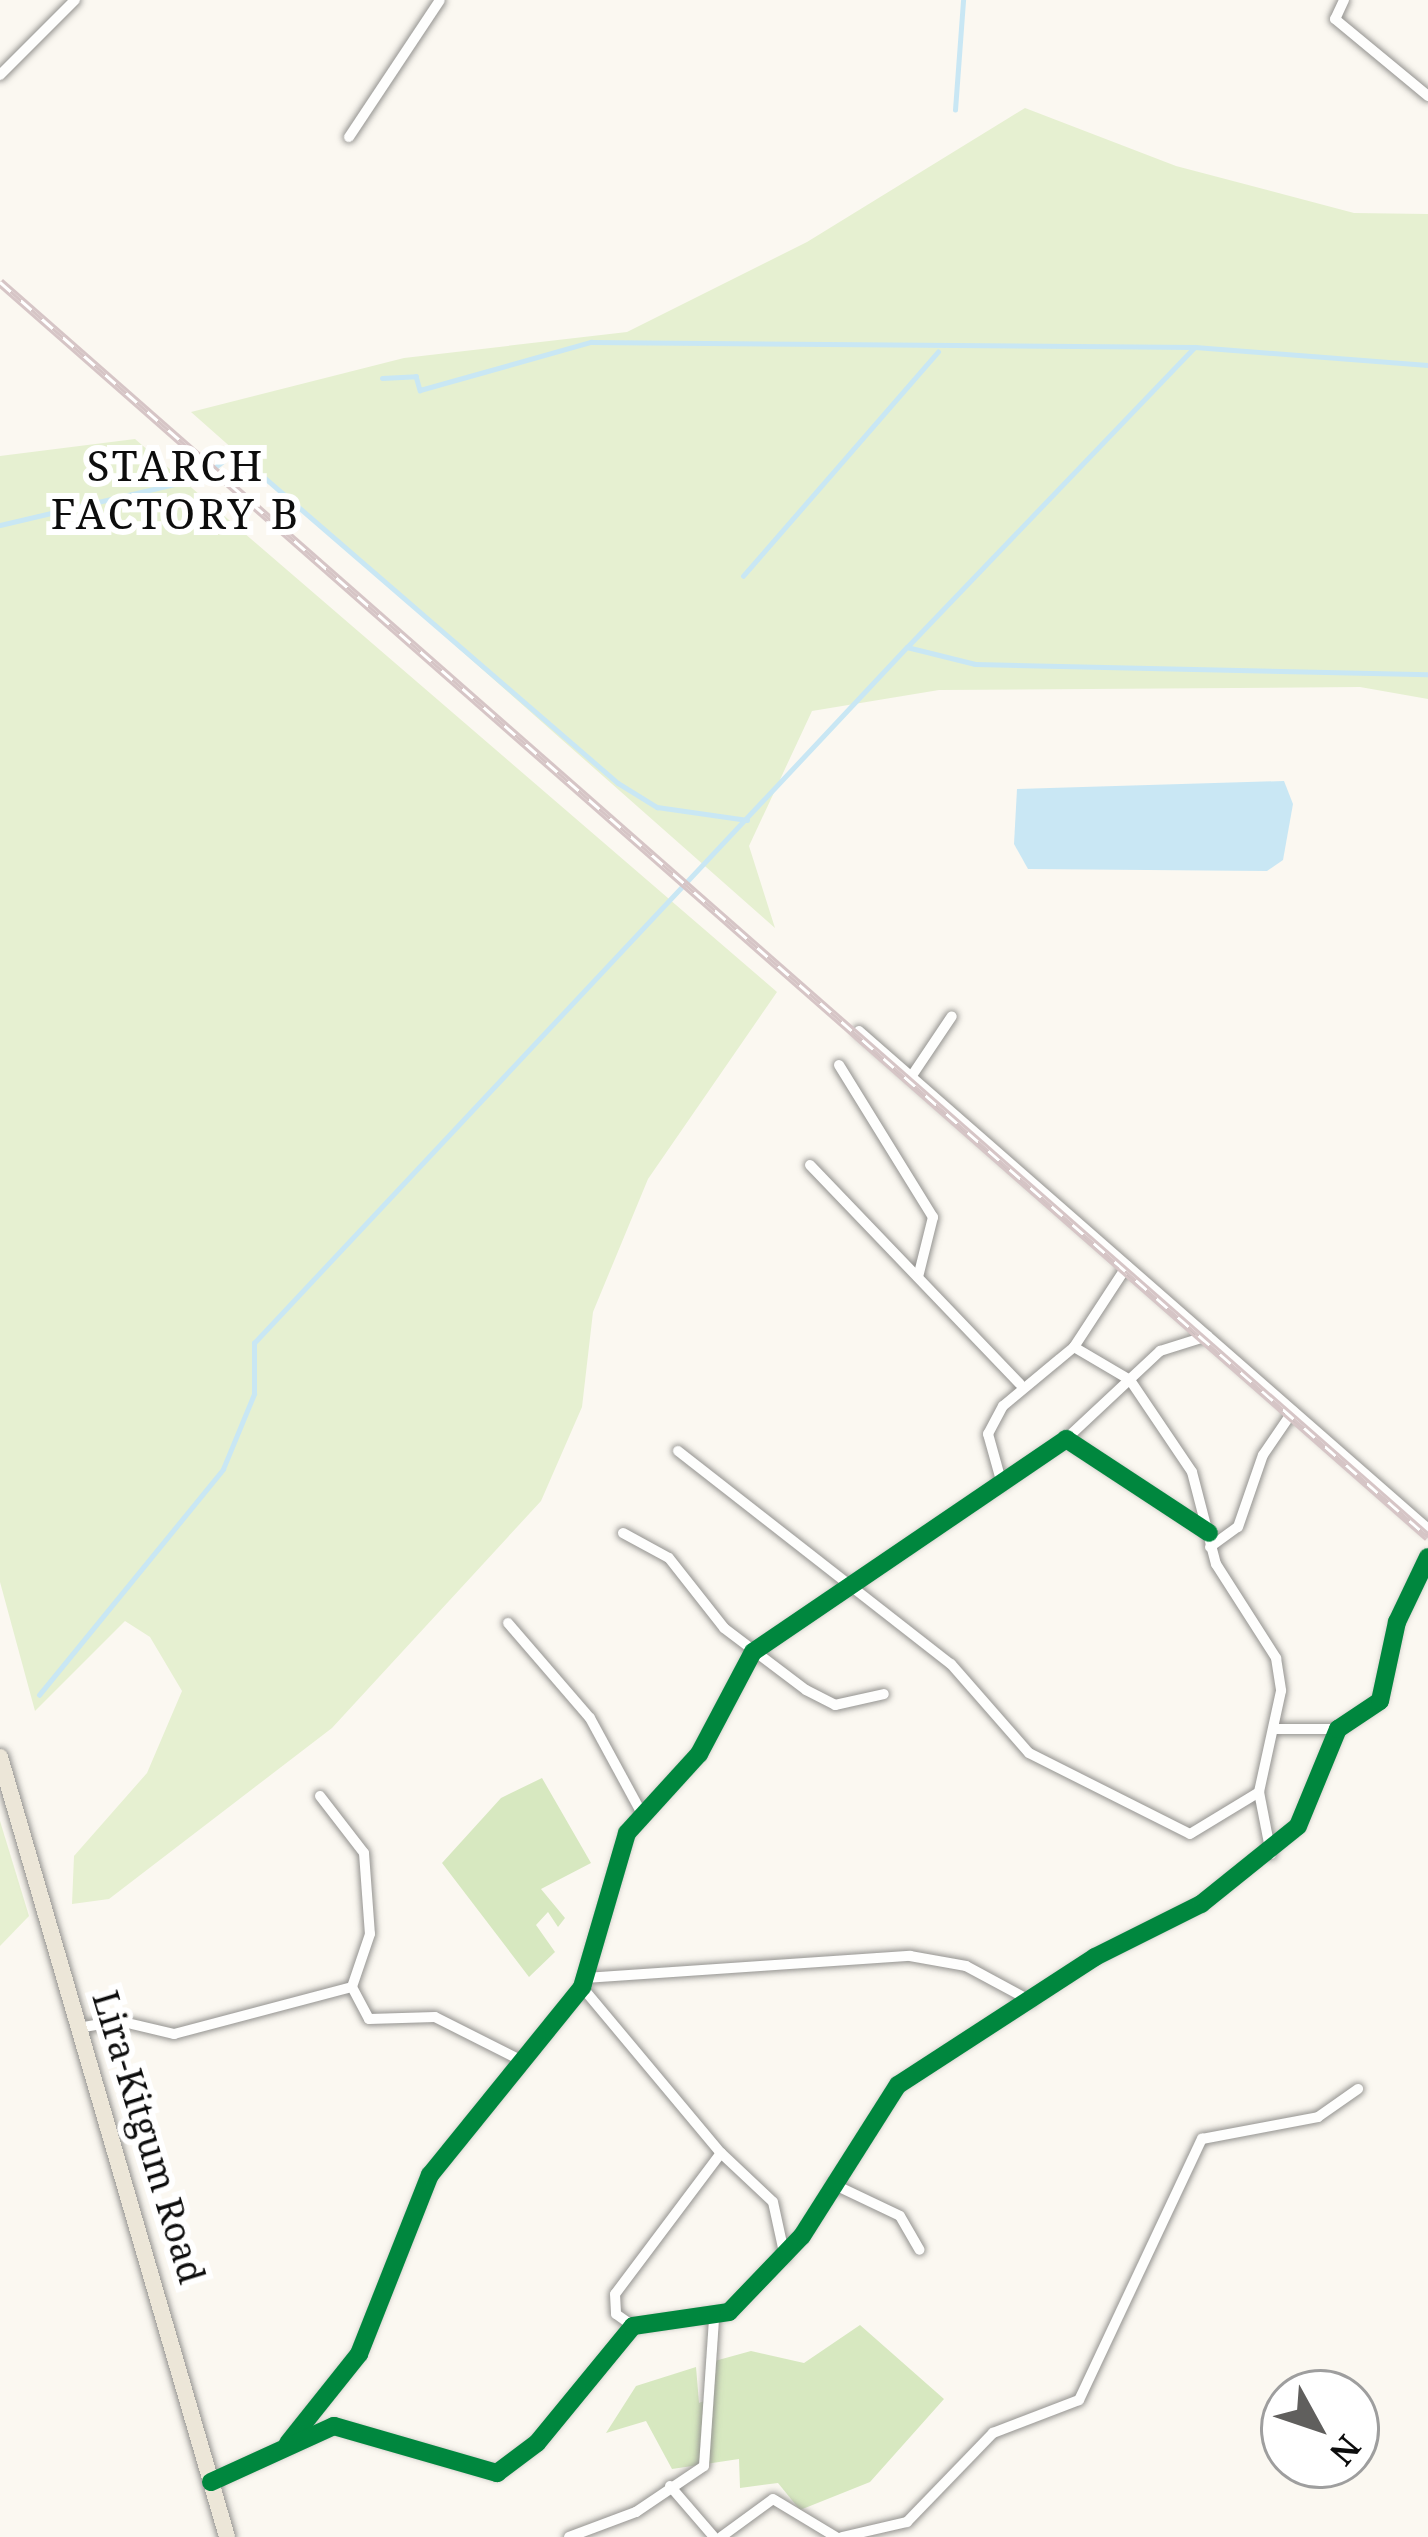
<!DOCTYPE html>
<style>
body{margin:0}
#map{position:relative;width:1428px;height:2537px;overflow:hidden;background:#fbf8f1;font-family:"Noto Serif",serif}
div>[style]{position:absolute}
.green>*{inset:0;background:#e6f0d1}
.forest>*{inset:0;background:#d7e8c0}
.water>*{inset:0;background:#c9e7f4}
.stream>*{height:4.5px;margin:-2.25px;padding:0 2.25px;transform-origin:2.25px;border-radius:2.25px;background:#c9e7f4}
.roads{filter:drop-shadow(0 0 3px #949390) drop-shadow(0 0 3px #949390)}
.minor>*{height:10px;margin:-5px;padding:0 5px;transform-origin:5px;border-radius:5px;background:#fefefd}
.primary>*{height:16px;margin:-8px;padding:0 8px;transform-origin:8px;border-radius:8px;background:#ece6d8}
.rail>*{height:9px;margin-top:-4.5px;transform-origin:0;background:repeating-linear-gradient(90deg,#fff 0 14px,#d6c5c6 0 28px);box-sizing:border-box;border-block:3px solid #d6c5c6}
.cycleway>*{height:18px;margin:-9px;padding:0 9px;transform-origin:9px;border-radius:9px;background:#00873e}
span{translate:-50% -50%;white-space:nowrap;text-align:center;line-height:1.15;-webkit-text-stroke:12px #fff;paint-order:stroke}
.street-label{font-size:36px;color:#0d0d0d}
.quarter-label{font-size:42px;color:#0d0d0d;letter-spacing:3px}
.north{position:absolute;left:1260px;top:2369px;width:120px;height:120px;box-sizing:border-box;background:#fff;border:3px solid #9e9e9e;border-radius:50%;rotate:130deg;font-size:33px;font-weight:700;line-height:48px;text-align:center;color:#0d0d0d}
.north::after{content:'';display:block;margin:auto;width:42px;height:54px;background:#605f5d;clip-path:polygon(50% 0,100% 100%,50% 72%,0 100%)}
</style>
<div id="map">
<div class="green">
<i style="clip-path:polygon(1025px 108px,1176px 166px,1354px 213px,1428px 214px,1428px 699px,1360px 687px,939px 690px,812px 711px,749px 846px,775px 928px,191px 412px,404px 358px,627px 332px,807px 242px)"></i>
<i style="clip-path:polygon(135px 439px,777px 992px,648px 1179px,593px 1312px,582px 1407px,541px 1501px,332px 1728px,109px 1899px,72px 1904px,74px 1856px,147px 1773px,182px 1691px,150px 1637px,125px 1621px,35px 1711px,0 1582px,0 456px)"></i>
<i style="clip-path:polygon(0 1821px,29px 1916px,0 1946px)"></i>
</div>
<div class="forest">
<i style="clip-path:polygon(542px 1778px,591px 1863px,541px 1889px,565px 1918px,558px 1927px,548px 1912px,536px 1925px,555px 1952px,529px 1977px,442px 1863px,501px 1798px)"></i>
<i style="clip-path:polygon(860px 2325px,944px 2399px,870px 2482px,800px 2510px,778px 2483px,740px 2488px,739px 2459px,672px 2469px,646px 2421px,606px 2433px,636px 2386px,696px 2367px,699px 2403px,712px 2398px,711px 2362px,751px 2351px,804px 2363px)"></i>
</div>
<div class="water">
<i style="clip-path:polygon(1284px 781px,1293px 804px,1283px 860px,1267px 871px,1028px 869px,1014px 844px,1017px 789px)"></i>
</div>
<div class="stream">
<i style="left:955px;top:110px;width:110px;rotate:-85.8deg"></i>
<i style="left:382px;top:378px;width:34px;rotate:-3deg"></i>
<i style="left:416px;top:376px;width:15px;rotate:74deg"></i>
<i style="left:420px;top:390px;width:178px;rotate:-15.7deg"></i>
<i style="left:591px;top:342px;width:604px;rotate:0.47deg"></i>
<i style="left:1195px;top:347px;width:234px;rotate:4.4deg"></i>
<i style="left:0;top:525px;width:206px;rotate:-13.2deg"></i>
<i style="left:201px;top:478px;width:43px;rotate:-37.4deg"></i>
<i style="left:235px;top:452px;width:506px;rotate:40.83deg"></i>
<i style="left:618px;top:783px;width:46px;rotate:31.6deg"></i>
<i style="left:657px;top:807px;width:91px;rotate:8.2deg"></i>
<i style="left:743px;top:576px;width:297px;rotate:-49deg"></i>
<i style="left:908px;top:646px;width:414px;rotate:-46.2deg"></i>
<i style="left:39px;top:1695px;width:291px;rotate:-50.8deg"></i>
<i style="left:223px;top:1469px;width:81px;rotate:-67.5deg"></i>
<i style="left:254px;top:1394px;width:51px;rotate:-90deg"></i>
<i style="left:254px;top:1343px;width:954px;rotate:-46.83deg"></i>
<i style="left:907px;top:647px;width:70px;rotate:14deg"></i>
<i style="left:975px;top:664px;width:453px;rotate:1.3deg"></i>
</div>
<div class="roads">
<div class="minor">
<i style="left:1344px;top:0;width:21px;rotate:115deg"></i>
<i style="left:1335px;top:19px;width:121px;rotate:39.6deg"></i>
<i style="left:0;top:75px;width:106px;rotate:-45deg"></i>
<i style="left:349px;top:137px;width:164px;rotate:-56.4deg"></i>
<i style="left:859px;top:1031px;width:756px;rotate:41.19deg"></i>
<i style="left:839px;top:1065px;width:179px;rotate:58.3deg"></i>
<i style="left:933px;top:1217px;width:62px;rotate:104deg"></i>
<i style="left:911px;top:1077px;width:73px;rotate:-56.1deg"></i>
<i style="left:810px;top:1165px;width:303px;rotate:46.2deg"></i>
<i style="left:1074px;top:1347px;width:65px;rotate:30.5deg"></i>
<i style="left:1130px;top:1380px;width:111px;rotate:56deg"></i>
<i style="left:1192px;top:1472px;width:95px;rotate:75.4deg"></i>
<i style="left:1216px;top:1564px;width:112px;rotate:57.4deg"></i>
<i style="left:1276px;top:1658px;width:33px;rotate:81deg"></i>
<i style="left:1281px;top:1691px;width:103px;rotate:102.3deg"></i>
<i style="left:1259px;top:1792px;width:63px;rotate:79deg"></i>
<i style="left:1066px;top:1439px;width:129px;rotate:-43.1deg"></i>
<i style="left:1160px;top:1351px;width:50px;rotate:-17.4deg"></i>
<i style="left:678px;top:1451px;width:346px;rotate:38deg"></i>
<i style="left:951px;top:1664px;width:118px;rotate:48.8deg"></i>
<i style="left:1029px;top:1753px;width:180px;rotate:26.7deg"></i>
<i style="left:1190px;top:1834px;width:81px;rotate:-31.3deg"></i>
<i style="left:1002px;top:1484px;width:52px;rotate:-105.6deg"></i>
<i style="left:988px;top:1434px;width:32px;rotate:-62deg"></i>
<i style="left:1003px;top:1406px;width:92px;rotate:-39.7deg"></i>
<i style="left:1074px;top:1347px;width:97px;rotate:-56.8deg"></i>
<i style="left:623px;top:1533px;width:52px;rotate:28.5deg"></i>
<i style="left:669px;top:1558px;width:89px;rotate:51.8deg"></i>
<i style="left:724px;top:1628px;width:103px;rotate:37.1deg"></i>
<i style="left:806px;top:1690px;width:33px;rotate:27deg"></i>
<i style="left:835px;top:1705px;width:50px;rotate:-12.7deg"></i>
<i style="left:1210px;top:1547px;width:34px;rotate:-36deg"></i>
<i style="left:1238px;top:1527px;width:76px;rotate:-70.9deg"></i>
<i style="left:1263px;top:1455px;width:53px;rotate:-55.7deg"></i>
<i style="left:508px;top:1623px;width:125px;rotate:49.2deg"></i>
<i style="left:590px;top:1718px;width:105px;rotate:61.5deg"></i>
<i style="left:1276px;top:1729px;width:62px"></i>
<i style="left:320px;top:1796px;width:72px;rotate:52.3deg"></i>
<i style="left:364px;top:1853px;width:81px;rotate:85.8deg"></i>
<i style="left:370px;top:1934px;width:56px;rotate:108.8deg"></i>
<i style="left:352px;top:1987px;width:36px;rotate:62deg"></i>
<i style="left:369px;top:2019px;width:66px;rotate:-1.7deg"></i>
<i style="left:435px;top:2017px;width:95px;rotate:26.8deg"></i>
<i style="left:585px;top:1978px;width:326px;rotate:-3.9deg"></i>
<i style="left:910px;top:1956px;width:57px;rotate:10.1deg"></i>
<i style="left:966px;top:1966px;width:74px;rotate:28.3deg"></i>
<i style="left:582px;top:1987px;width:217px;rotate:50.1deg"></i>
<i style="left:721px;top:2153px;width:176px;rotate:126.9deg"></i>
<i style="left:615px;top:2294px;width:20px;rotate:87deg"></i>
<i style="left:616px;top:2314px;width:21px;rotate:35deg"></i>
<i style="left:84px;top:2027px;width:36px;rotate:-10deg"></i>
<i style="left:119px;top:2021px;width:57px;rotate:13.3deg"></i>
<i style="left:174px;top:2034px;width:184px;rotate:-14.8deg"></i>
<i style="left:721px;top:2153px;width:71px;rotate:43.3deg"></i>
<i style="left:773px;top:2202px;width:56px;rotate:77.7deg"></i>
<i style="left:833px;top:2184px;width:74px;rotate:25.5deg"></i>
<i style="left:900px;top:2216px;width:39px;rotate:60deg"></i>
<i style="left:290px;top:2440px;width:110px;rotate:-51.3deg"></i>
<i style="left:359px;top:2354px;width:193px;rotate:-68.4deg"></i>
<i style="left:430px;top:2175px;width:242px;rotate:-51deg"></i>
<i style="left:582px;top:1987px;width:160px;rotate:-73.7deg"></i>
<i style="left:627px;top:1833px;width:107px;rotate:-47.7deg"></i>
<i style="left:699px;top:1754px;width:115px;rotate:-62.1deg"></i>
<i style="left:753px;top:1652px;width:379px;rotate:-34.2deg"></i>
<i style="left:1066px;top:1439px;width:171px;rotate:33.3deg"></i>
<i style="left:211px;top:2482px;width:135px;rotate:-24.5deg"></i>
<i style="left:334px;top:2426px;width:170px;rotate:16.1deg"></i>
<i style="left:497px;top:2473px;width:50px;rotate:-36.9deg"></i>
<i style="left:537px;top:2443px;width:151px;rotate:-50.6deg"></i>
<i style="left:633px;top:2326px;width:97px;rotate:-8.3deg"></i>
<i style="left:729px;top:2312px;width:105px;rotate:-46.2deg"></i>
<i style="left:802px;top:2236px;width:179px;rotate:-57.6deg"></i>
<i style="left:898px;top:2085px;width:235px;rotate:-33deg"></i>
<i style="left:1095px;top:1957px;width:119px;rotate:-26.6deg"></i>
<i style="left:1201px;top:1904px;width:124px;rotate:-38.8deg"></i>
<i style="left:1298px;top:1826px;width:105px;rotate:-67.6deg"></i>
<i style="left:1338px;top:1729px;width:50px;rotate:-33.7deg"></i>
<i style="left:1380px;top:1701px;width:81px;rotate:-77.9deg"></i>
<i style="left:1397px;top:1622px;width:72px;rotate:-64.5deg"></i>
<i style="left:670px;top:2486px;width:67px;rotate:49.2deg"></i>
<i style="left:569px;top:2537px;width:72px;rotate:-20.5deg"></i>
<i style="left:636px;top:2512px;width:82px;rotate:-34.1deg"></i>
<i style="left:704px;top:2466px;width:145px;rotate:-86.1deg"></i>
<i style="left:721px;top:2537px;width:64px;rotate:-36.2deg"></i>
<i style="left:773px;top:2499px;width:74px;rotate:31.1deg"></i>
<i style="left:842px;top:2537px;width:67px;rotate:-13deg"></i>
<i style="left:907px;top:2522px;width:124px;rotate:-46deg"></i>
<i style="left:993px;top:2433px;width:92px;rotate:-21deg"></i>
<i style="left:1079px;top:2400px;width:289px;rotate:-64.8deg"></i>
<i style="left:1202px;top:2139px;width:118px;rotate:-10.7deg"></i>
<i style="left:1318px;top:2117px;width:49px;rotate:-35deg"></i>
</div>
<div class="primary">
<i style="left:0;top:1757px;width:812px;rotate:73.77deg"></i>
</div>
</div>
<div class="rail">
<i style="left:0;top:282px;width:1901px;rotate:41.31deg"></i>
</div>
<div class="cycleway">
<i style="left:288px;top:2443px;width:114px;rotate:-51.4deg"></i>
<i style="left:359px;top:2354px;width:193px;rotate:-68.4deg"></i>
<i style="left:430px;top:2175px;width:242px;rotate:-51deg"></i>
<i style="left:582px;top:1987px;width:160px;rotate:-73.7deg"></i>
<i style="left:627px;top:1833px;width:107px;rotate:-47.7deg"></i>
<i style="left:699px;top:1754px;width:115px;rotate:-62.1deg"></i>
<i style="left:753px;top:1652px;width:379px;rotate:-34.2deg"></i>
<i style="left:1066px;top:1439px;width:171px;rotate:33.3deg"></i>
<i style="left:211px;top:2482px;width:135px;rotate:-24.5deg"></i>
<i style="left:334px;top:2426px;width:170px;rotate:16.1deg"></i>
<i style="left:497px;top:2473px;width:50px;rotate:-36.9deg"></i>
<i style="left:537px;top:2443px;width:151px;rotate:-50.6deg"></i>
<i style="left:633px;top:2326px;width:97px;rotate:-8.3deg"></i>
<i style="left:729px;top:2312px;width:105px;rotate:-46.2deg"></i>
<i style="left:802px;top:2236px;width:179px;rotate:-57.6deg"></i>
<i style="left:898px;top:2085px;width:235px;rotate:-33deg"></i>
<i style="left:1095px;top:1957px;width:119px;rotate:-26.6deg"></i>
<i style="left:1201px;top:1904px;width:124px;rotate:-38.8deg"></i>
<i style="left:1298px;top:1826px;width:105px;rotate:-67.6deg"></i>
<i style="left:1338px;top:1729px;width:50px;rotate:-33.7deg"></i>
<i style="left:1380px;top:1701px;width:81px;rotate:-77.9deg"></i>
<i style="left:1397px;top:1622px;width:72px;rotate:-64.5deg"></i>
</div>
<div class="street-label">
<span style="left:149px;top:2137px;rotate:73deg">Lira-Kitgum Road</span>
</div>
<div class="quarter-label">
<span style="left:176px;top:489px">STARCH<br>FACTORY B</span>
</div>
<div class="north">N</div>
</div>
